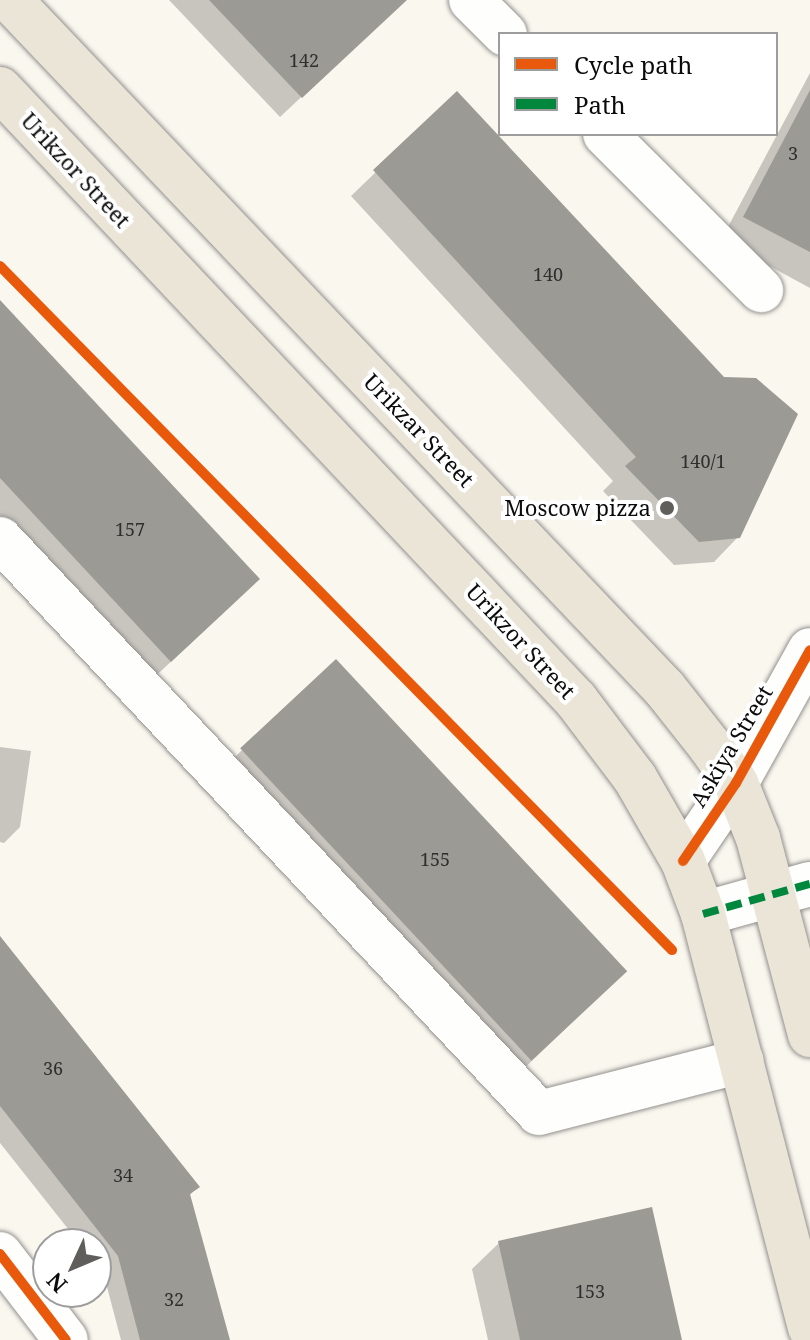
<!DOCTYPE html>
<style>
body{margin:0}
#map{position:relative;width:810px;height:1340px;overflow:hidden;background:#faf7ef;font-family:"Noto Serif",serif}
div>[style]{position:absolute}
.shadow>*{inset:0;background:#0003}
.building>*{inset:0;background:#9c9a95;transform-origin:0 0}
.roads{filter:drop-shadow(0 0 2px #93918e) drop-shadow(0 0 2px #93918e)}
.minor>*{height:44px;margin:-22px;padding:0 22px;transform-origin:22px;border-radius:22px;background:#fefefd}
.major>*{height:44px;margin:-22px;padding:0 22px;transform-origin:22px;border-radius:22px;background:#ebe5d8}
.quiet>*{height:8px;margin-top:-4px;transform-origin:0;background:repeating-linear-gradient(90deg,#00873e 0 16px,transparent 0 24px)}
.cycleway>*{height:10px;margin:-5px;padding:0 5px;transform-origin:5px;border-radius:5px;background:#e8590c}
.dots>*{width:22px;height:22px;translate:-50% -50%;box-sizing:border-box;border:4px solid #fff;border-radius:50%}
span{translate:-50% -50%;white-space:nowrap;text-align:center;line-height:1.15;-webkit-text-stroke:8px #fff;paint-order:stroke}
.number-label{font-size:18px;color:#2f2f2e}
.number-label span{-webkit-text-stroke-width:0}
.street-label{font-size:22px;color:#0b0b0b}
.poi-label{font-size:22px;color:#0b0b0b}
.right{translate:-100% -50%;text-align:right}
.legend{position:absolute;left:498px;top:32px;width:280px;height:104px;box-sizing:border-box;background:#fff;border:2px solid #9d9d9d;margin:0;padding:10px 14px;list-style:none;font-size:24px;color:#0b0b0b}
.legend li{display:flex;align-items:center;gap:16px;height:40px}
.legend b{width:40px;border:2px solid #9d9d9d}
.north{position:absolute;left:32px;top:1228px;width:80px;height:80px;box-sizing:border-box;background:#fff;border:2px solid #9d9d9d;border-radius:50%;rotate:226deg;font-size:22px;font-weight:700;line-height:32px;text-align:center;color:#0b0b0b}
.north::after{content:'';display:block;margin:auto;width:28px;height:36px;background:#5f5e5b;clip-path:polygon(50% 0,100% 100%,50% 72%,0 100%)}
</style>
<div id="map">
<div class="shadow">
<i style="clip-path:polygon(169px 0,358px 0,359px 43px,280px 117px)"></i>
<i style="clip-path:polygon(810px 73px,810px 288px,721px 240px)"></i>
<i style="clip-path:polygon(457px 94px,738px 537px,714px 562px,674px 565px,603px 491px,613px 481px,351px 196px)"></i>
<i style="clip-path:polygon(0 303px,234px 603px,147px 684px,0 526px)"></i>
<i style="clip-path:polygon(0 747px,31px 751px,20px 827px,4px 843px,0 842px)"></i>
<i style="clip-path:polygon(242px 750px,606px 990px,513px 1079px,222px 770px)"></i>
<i style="clip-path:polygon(0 950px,197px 1187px,189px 1196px,228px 1340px,121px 1340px,103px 1272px,96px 1263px,96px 1244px,80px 1244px,0 1143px)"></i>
<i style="clip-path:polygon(499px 1243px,680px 1340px,488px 1340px,472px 1269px)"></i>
</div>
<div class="building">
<i style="clip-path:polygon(209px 0,407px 0,302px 98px)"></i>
<i style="clip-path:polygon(810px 90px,810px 252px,743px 217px)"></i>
<i style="clip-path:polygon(457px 91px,724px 377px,756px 378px,798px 414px,740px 538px,699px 542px,625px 466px,636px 457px,373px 170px)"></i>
<i style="clip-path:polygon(0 300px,260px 579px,171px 662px,0 478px)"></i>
<i style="left:336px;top:659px;width:427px;height:131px;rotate:47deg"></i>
<i style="clip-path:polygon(0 936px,200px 1187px,190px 1194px,230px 1340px,140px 1340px,118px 1256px,0 1106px)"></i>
<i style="clip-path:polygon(652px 1207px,682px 1340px,520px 1340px,498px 1241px)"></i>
</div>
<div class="roads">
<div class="minor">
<i style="left:471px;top:0;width:48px;rotate:45deg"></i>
<i style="left:605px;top:134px;width:221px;rotate:45deg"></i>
<i style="left:0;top:539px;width:787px;rotate:46.8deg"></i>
<i style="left:539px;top:1113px;width:209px;rotate:-14.4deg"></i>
<i style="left:683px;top:861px;width:94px;rotate:-55.8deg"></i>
<i style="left:736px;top:783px;width:152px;rotate:-60.9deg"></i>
<i style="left:703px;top:914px;width:111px;rotate:-15.7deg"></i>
<i style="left:0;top:1254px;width:108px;rotate:52.5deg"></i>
</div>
<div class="major">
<i style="left:10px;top:0;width:951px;rotate:46.45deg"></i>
<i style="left:665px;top:689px;width:73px;rotate:51.7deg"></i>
<i style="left:710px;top:746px;width:45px;rotate:54.9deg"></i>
<i style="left:736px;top:783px;width:59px;rotate:68.2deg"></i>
<i style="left:758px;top:838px;width:204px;rotate:75.2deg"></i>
<i style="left:0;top:89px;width:840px;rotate:46.69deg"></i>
<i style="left:576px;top:700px;width:98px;rotate:52.9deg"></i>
<i style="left:635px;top:778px;width:96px;rotate:60deg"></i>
<i style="left:683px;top:861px;width:57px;rotate:69.3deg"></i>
<i style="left:703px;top:914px;width:428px;rotate:75.5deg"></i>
</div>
</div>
<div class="quiet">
<i style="left:703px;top:914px;width:111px;rotate:-15.7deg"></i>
</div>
<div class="cycleway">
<i style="left:0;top:266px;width:959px;rotate:45.51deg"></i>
<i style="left:683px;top:861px;width:94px;rotate:-55.8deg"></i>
<i style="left:736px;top:783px;width:152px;rotate:-60.9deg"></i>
<i style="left:0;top:1254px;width:108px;rotate:52.5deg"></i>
</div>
<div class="dots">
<i style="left:667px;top:508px;background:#5f5e5b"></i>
</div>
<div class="number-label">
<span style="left:304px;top:60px">142</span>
<span style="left:793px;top:153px">3</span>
<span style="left:548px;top:274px">140</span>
<span style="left:703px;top:461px">140/1</span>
<span style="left:130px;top:529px">157</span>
<span style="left:435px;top:859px">155</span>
<span style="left:53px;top:1068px">36</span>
<span style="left:123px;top:1175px">34</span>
<span style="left:590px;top:1291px">153</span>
<span style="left:174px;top:1299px">32</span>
</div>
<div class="street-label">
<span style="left:76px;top:170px;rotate:47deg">Urikzor Street</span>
<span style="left:419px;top:430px;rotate:46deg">Urikzar Street</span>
<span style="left:521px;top:641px;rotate:47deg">Urikzor Street</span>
<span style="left:731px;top:746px;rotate:-59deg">Askiya Street</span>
</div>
<div class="poi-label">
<span class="right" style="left:651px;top:508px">Moscow pizza</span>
</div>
<ul class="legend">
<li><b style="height:10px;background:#e8590c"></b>Cycle path</li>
<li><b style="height:10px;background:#00873e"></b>Path</li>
</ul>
<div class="north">N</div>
</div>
